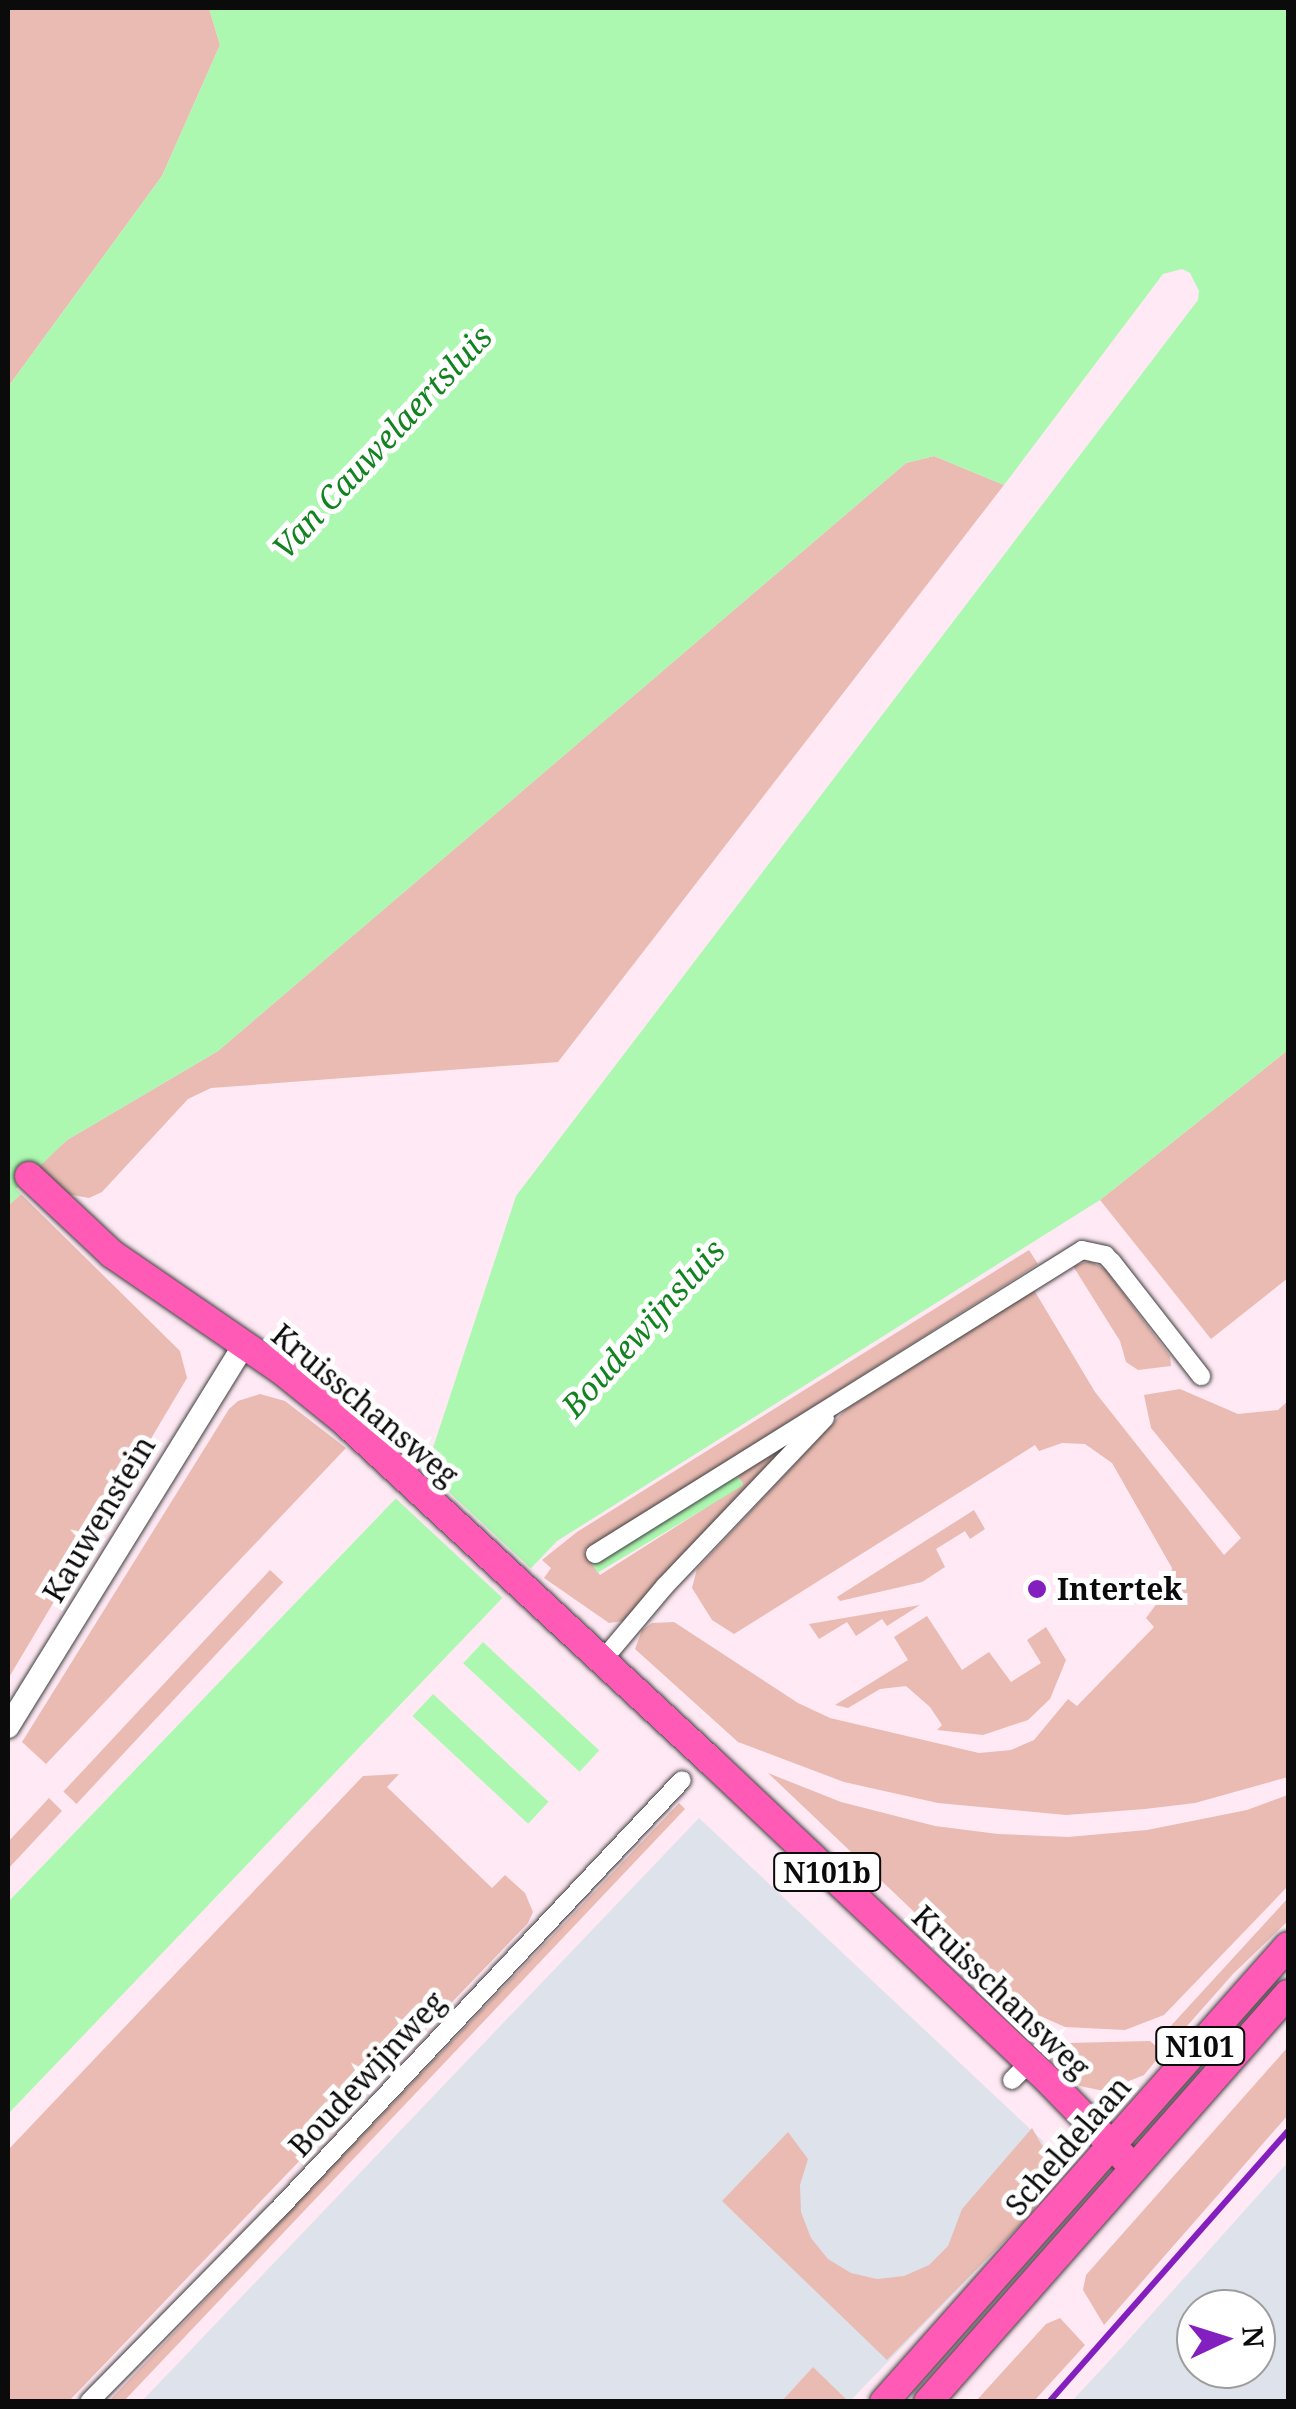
<!DOCTYPE html>
<style>
body{margin:0}
#map{position:relative;width:1296px;height:2409px;overflow:hidden;background:#ffe9f4;font-family:"Noto Serif",serif}
div>[style]{position:absolute}
.industrial>*{inset:0;background:#dee3eb}
.green>*{inset:0;background:#eabbb2;transform-origin:0 0}
.water>*{inset:0;background:#acf8b0;transform-origin:0 0}
.pier>*{inset:0;background:#ffe9f4;transform-origin:0 0}
.roads{filter:drop-shadow(0 0 2px #3e3e3e) drop-shadow(0 0 2px #3e3e3e)}
.minor>*{height:18px;margin:-9px;padding:0 9px;transform-origin:9px;border-radius:9px;background:#fff}
.tertiary>*{height:22px;margin:-11px;padding:0 11px;transform-origin:11px;border-radius:11px;background:#fff}
.primary>*{height:28px;margin:-14px;padding:0 14px;transform-origin:14px;border-radius:14px;background:#fe5ab6}
.rail>*{height:6px;margin:-3px;padding:0 3px;transform-origin:3px;border-radius:3px;background:#841fbf}
.dots>*{width:28px;height:28px;translate:-50% -50%;box-sizing:border-box;border:5px solid #fff;border-radius:50%}
span{translate:-50% -50%;white-space:nowrap;text-align:center;line-height:1.15;-webkit-text-stroke:10px #fff;paint-order:stroke}
.shield-label span{padding:2px 8px;background:#fff;border:2px solid;border-radius:8px;-webkit-text-stroke-width:0}
.shield-label{font-size:28px;color:#0b0b0b;font-weight:700}
.street-label{font-size:30px;color:#0b0b0b}
.poi-label{font-size:30px;color:#0b0b0b;font-weight:700}
.left{translate:0 -50%;text-align:left}
.water-label{font-size:32px;color:#11831f;font-style:italic}
.frame{position:absolute;inset:0;border:10px solid #0b0b0b;pointer-events:none}
.north{position:absolute;left:1176px;top:2289px;width:100px;height:100px;box-sizing:border-box;background:#fff;border:2px solid #9d9d9d;border-radius:50%;rotate:86deg;font-size:28px;font-weight:700;line-height:40px;text-align:center;color:#0b0b0b}
.north::after{content:'';display:block;margin:auto;width:35px;height:45px;background:#841fbf;clip-path:polygon(50% 0,100% 100%,50% 72%,0 100%)}
</style>
<div id="map">
<div class="industrial">
<i style="clip-path:polygon(699px 1818px,1043px 2141px,1048px 2183px,1031px 2214px,850px 2401px,141px 2402px)"></i>
<i style="clip-path:polygon(evenodd,1288px 2162px,1288px 2401px,1072px 2401px,1123px 2346px,1288px 2162px,1196px 2309px,1256px 2309px,1256px 2369px,1196px 2369px,1196px 2309px)"></i>
</div>
<div class="green">
<i style="clip-path:polygon(8px 8px,209px 8px,220px 45px,162px 176px,8px 387px)"></i>
<i style="clip-path:polygon(934px 456px,1004px 485px,558px 1062px,211px 1088px,188px 1099px,102px 1192px,89px 1198px,67px 1194px,38px 1167px,67px 1140px,218px 1051px,906px 463px)"></i>
<i style="clip-path:polygon(1288px 1050px,1288px 1278px,1211px 1339px,1100px 1200px)"></i>
<i style="clip-path:polygon(21px 1194px,180px 1351px,187px 1378px,8px 1679px,8px 1206px)"></i>
<i style="clip-path:polygon(1029px 1250px,1038px 1264px,584px 1552px,600px 1575px,743px 1484px,737px 1475px,775px 1451px,777px 1456px,623px 1621px,609px 1623px,544px 1578px,551px 1568px,542px 1560px,577px 1532px)"></i>
<i style="clip-path:polygon(1089px 1261px,1105px 1269px,1170px 1356px,1171px 1366px,1138px 1370px,1126px 1362px,1120px 1341px,1073px 1266px)"></i>
<i style="clip-path:polygon(1034px 1290px,1095px 1392px,1224px 1555px,1241px 1538px,1151px 1428px,1144px 1395px,1180px 1389px,1238px 1414px,1278px 1410px,1288px 1401px,1288px 1777px,1195px 1803px,1145px 1809px,1066px 1815px,938px 1803px,844px 1782px,738px 1742px,635px 1649px,642px 1630px,652px 1623px,674px 1622px,798px 1703px,830px 1718px,979px 1753px,1011px 1750px,1034px 1740px,1068px 1699px,1077px 1706px,1154px 1627px,1146px 1618px,1169px 1587px,1172px 1568px,1112px 1463px,1085px 1444px,1062px 1443px,1039px 1451px,1035px 1445px,734px 1634px,712px 1620px,692px 1588px,697px 1569px,846px 1409px)"></i>
<i style="clip-path:polygon(260px 1394px,285px 1401px,346px 1448px,46px 1764px,22px 1742px,229px 1409px,238px 1401px)"></i>
<i style="clip-path:polygon(974px 1510px,985px 1529px,970px 1539px,965px 1531px,936px 1549px,945px 1567px,922px 1582px,840px 1601px,837px 1597px)"></i>
<i style="left:270px;top:1570px;width:18px;height:303px;rotate:43deg"></i>
<i style="clip-path:polygon(920px 1605px,887px 1626px,882px 1619px,856px 1636px,847px 1622px,819px 1639px,809px 1624px)"></i>
<i style="clip-path:polygon(927px 1616px,962px 1670px,989px 1652px,1011px 1682px,1041px 1663px,1027px 1640px,1046px 1627px,1066px 1660px,1050px 1699px,1028px 1720px,983px 1735px,937px 1730px,942px 1725px,930px 1707px,906px 1686px,880px 1689px,848px 1708px,835px 1705px,908px 1660px,894px 1637px)"></i>
<i style="clip-path:polygon(768px 1773px,841px 1802px,935px 1826px,998px 1834px,1068px 1837px,1147px 1830px,1247px 1810px,1288px 1795px,1288px 1886px,1164px 2015px,1125px 2030px,1065px 2027px,1009px 2002px)"></i>
<i style="clip-path:polygon(399px 1774px,387px 1787px,492px 1888px,505px 1875px,525px 1893px,533px 1912px,528px 1923px,69px 2401px,8px 2401px,8px 2150px,363px 1776px)"></i>
<i style="clip-path:polygon(49px 1798px,62px 1811px,8px 1869px,8px 1842px)"></i>
<i style="clip-path:polygon(679px 1803px,685px 1809px,124px 2401px,109px 2401px)"></i>
<i style="clip-path:polygon(1288px 1898px,1288px 1921px,1233px 1974px,1172px 2043px,1168px 2029px)"></i>
<i style="clip-path:polygon(1150px 2041px,1163px 2052px,1144px 2075px,1104px 2091px,1080px 2086px,1045px 2055px,1068px 2043px)"></i>
<i style="clip-path:polygon(1288px 2047px,1288px 2115px,1104px 2325px,1083px 2290px,1086px 2275px)"></i>
<i style="clip-path:polygon(1032px 2128px,1047px 2154px,1043px 2194px,1031px 2214px,887px 2360px,722px 2201px,788px 2132px,808px 2159px,800px 2185px,801px 2212px,811px 2238px,828px 2259px,851px 2273px,877px 2279px,904px 2276px,929px 2265px,948px 2246px,962px 2209px)"></i>
<i style="clip-path:polygon(1060px 2318px,1085px 2345px,1034px 2401px,976px 2401px,1046px 2324px)"></i>
<i style="clip-path:polygon(813px 2367px,848px 2401px,782px 2401px)"></i>
</div>
<div class="water">
<i style="clip-path:polygon(209px 8px,1288px 8px,1288px 1050px,1100px 1200px,557px 1541px,8px 2114px,8px 1902px,427px 1466px,516px 1196px,1198px 300px,1199px 291px,1190px 273px,1182px 269px,1163px 274px,1004px 485px,934px 456px,906px 463px,218px 1051px,67px 1140px,16px 1189px,21px 1194px,8px 1206px,8px 387px,162px 176px,220px 45px)"></i>
<i style="left:737px;top:1475px;width:12px;height:170px;rotate:59deg"></i>
<i style="left:483px;top:1642px;width:159px;height:29px;rotate:43deg"></i>
<i style="left:433px;top:1694px;width:158px;height:30px;rotate:43deg"></i>
</div>
<div class="pier">
<i style="left:420px;top:1465px;width:154px;height:41px;rotate:43deg"></i>
</div>
<div class="roads">
<div class="minor">
<i style="left:595px;top:1554px;width:574px;rotate:-31.97deg"></i>
<i style="left:1082px;top:1250px;width:24px;rotate:12deg"></i>
<i style="left:1105px;top:1255px;width:10px;rotate:45deg"></i>
<i style="left:1112px;top:1262px;width:145px;rotate:52deg"></i>
<i style="left:601px;top:1662px;width:99px;rotate:-49.9deg"></i>
<i style="left:665px;top:1586px;width:232px;rotate:-46.4deg"></i>
<i style="left:1012px;top:2080px;width:24px;rotate:-45deg"></i>
<i style="left:89px;top:2402px;width:268px;rotate:-45.5deg"></i>
<i style="left:277px;top:2211px;width:591px;rotate:-46.78deg"></i>
</div>
<div class="tertiary">
<i style="left:8px;top:1727px;width:449px;rotate:-58.3deg"></i>
</div>
<div class="primary">
<i style="left:29px;top:1176px;width:114px;rotate:43.2deg"></i>
<i style="left:112px;top:1254px;width:205px;rotate:34.5deg"></i>
<i style="left:281px;top:1370px;width:80px;rotate:38.9deg"></i>
<i style="left:343px;top:1420px;width:506px;rotate:42.84deg"></i>
<i style="left:714px;top:1764px;width:465px;rotate:43.4deg"></i>
<i style="left:1052px;top:2084px;width:117px;rotate:45.7deg"></i>
<i style="left:884px;top:2402px;width:609px;rotate:-48.46deg"></i>
<i style="left:928px;top:2402px;width:544px;rotate:-48.58deg"></i>
</div>
</div>
<div class="rail">
<i style="left:1049px;top:2402px;width:361px;rotate:-48.6deg"></i>
</div>
<div class="dots">
<i style="left:1037px;top:1589px;background:#841fbf"></i>
</div>
<div class="shield-label">
<span style="left:827px;top:1872px">N101b</span>
<span style="left:1200px;top:2046px">N101</span>
</div>
<div class="street-label">
<span style="left:365px;top:1405px;rotate:40deg">Kruisschansweg</span>
<span style="left:99px;top:1519px;rotate:-59deg">Kauwenstein</span>
<span style="left:1001px;top:1992px;rotate:44deg">Kruisschansweg</span>
<span style="left:367px;top:2074px;rotate:-47deg">Boudewijnweg</span>
<span style="left:1068px;top:2146px;rotate:-49deg">Scheldelaan</span>
</div>
<div class="poi-label">
<span class="left" style="left:1057px;top:1589px">Intertek</span>
</div>
<div class="water-label">
<span style="left:382px;top:442px;rotate:-47deg">Van Cauwelaertsluis</span>
<span style="left:643px;top:1328px;rotate:-48deg">Boudewijnsluis</span>
</div>
<div class="frame"></div>
<div class="north">N</div>
</div>
